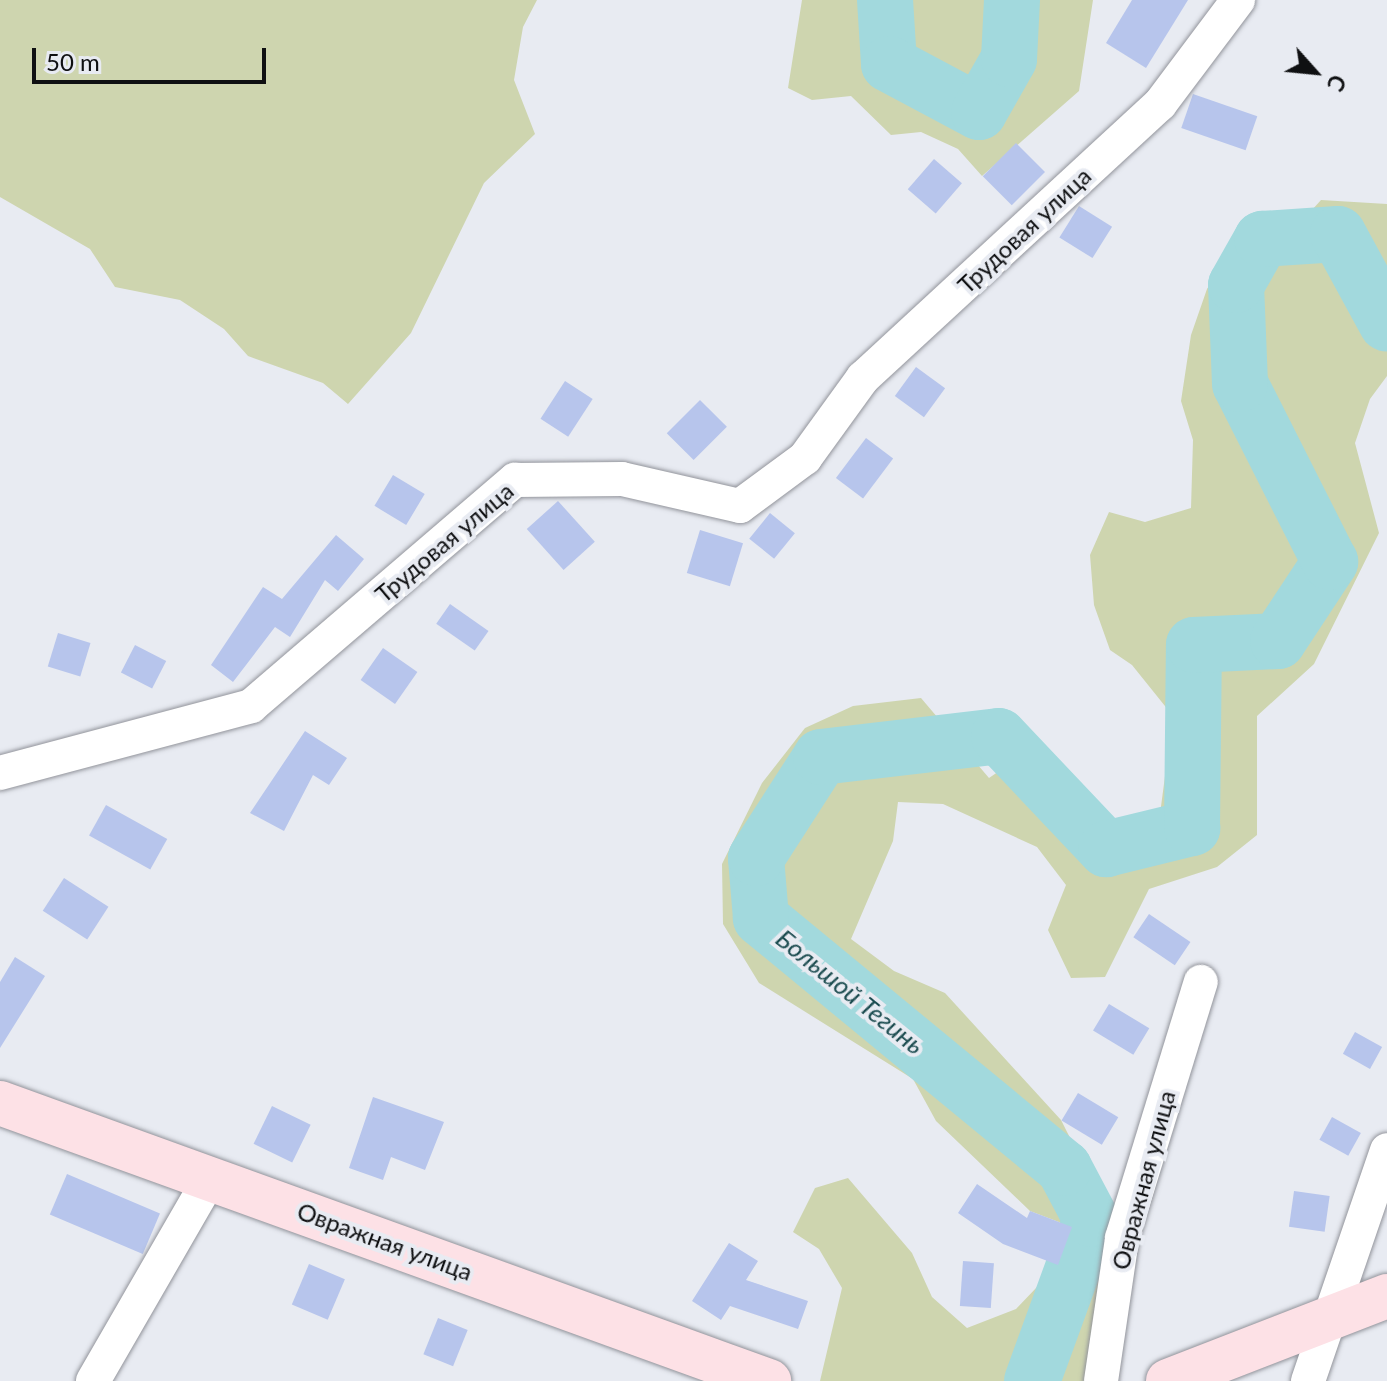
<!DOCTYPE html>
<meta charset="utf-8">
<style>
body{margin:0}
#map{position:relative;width:1387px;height:1381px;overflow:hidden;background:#e8ebf2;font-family:Lato,sans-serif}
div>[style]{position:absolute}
.green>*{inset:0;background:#ced5af}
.river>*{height:56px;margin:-28px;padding:0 28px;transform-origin:28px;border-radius:28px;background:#a2d9dd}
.building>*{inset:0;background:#b7c5ec;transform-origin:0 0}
.roads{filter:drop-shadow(0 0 2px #92949b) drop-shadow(0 0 2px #92949b)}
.street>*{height:34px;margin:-17px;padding:0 17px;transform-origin:17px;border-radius:17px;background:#fff}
.secondary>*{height:44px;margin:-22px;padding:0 22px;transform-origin:22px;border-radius:22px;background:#fde1e6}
span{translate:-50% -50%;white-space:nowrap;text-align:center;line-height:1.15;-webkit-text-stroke:8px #e8ebf2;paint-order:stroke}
.street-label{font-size:24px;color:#0f1012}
.water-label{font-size:26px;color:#1c4c50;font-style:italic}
.north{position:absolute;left:1275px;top:32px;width:80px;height:80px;-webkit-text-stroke:6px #e8ebf2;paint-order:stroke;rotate:117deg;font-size:22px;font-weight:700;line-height:32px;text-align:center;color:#0f1012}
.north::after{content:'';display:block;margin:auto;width:28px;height:36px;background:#0f1012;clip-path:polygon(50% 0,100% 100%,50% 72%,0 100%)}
.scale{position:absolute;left:32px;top:48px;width:234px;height:36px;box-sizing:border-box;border:4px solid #0f1012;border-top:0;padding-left:10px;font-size:24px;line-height:28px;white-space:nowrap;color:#0f1012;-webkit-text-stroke:6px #e8ebf2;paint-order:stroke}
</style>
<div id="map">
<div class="green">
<i style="clip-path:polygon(0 0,537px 0,523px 27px,514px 80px,535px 134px,484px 183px,411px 333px,348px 404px,323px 383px,248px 356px,224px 329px,180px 300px,115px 287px,90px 249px,0 197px)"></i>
<i style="clip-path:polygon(802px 0,1093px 0,1079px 91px,982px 176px,958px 149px,921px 132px,891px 135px,851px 96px,812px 100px,788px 88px)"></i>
<i style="clip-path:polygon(1321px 200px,1387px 204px,1387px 376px,1370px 399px,1355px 443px,1379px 533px,1314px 664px,1257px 716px,1257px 835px,1217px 867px,1149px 889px,1105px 977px,1071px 978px,1048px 930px,1066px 885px,1037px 847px,943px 804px,898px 802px,893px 841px,851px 939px,894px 971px,945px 993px,1061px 1120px,1108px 1213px,1098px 1267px,1111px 1307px,1101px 1381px,820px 1381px,842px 1288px,819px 1249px,793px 1232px,815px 1188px,848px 1178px,912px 1253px,932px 1297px,967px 1328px,1016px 1309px,1058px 1265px,1072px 1227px,1030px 1211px,936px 1121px,913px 1079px,759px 983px,723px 924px,722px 864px,762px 783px,805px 728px,853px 706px,921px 698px,989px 778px,1036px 746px,1123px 829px,1160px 814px,1173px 716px,1132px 665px,1110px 650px,1094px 605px,1090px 555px,1109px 512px,1145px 522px,1191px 508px,1193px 440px,1181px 401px,1191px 335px,1207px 289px,1235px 247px,1273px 253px)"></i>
</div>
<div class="river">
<i style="left:885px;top:0;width:64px;rotate:86.4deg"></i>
<i style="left:889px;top:64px;width:102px;rotate:28.1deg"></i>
<i style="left:979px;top:112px;width:61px;rotate:-60.5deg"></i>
<i style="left:1009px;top:59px;width:59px;rotate:-87.1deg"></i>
<i style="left:1032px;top:1381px;width:172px;rotate:-70deg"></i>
<i style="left:1091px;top:1219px;width:58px;rotate:-117.9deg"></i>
<i style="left:1064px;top:1168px;width:393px;rotate:-140.5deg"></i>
<i style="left:761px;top:918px;width:60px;rotate:-94.8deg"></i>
<i style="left:756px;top:858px;width:120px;rotate:-57.2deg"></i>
<i style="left:821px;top:757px;width:179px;rotate:-6.7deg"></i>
<i style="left:999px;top:736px;width:156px;rotate:46.6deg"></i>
<i style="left:1106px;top:849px;width:89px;rotate:-13.7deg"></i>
<i style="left:1192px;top:828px;width:183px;rotate:-89.4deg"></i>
<i style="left:1194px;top:645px;width:84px;rotate:-2.7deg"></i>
<i style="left:1278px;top:641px;width:95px;rotate:-56.6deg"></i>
<i style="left:1330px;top:562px;width:199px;rotate:-116.8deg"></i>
<i style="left:1240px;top:384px;width:99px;rotate:-92.3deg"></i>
<i style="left:1236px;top:285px;width:53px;rotate:-60.5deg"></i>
<i style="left:1262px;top:239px;width:76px;rotate:-3.8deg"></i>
<i style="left:1338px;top:234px;width:102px;rotate:61.4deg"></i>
</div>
<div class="building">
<i style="clip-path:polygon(1132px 0,1188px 0,1146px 68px,1106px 43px)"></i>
<i style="left:1193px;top:94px;width:68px;height:36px;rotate:19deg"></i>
<i style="left:1016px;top:143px;width:41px;height:47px;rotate:45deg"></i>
<i style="left:934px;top:159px;width:37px;height:40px;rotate:41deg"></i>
<i style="left:1079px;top:206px;width:39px;height:37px;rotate:32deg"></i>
<i style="left:916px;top:367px;width:36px;height:36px;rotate:36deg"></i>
<i style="left:565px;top:381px;width:33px;height:45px;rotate:33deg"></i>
<i style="left:700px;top:400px;width:38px;height:47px;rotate:45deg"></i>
<i style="left:866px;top:438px;width:34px;height:50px;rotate:37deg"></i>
<i style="left:393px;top:475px;width:37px;height:36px;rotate:31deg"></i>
<i style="left:558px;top:501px;width:55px;height:42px;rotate:48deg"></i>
<i style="left:770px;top:513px;width:32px;height:33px;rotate:39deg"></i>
<i style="left:700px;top:530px;width:45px;height:45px;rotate:17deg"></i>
<i style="clip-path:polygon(336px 535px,364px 559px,338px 591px,325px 580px,290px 637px,275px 627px,233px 682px,211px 665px,263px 587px,282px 599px)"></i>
<i style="left:450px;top:604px;width:47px;height:24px;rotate:35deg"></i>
<i style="left:58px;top:633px;width:34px;height:35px;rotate:17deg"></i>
<i style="left:135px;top:645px;width:35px;height:31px;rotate:27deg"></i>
<i style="left:383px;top:648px;width:42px;height:39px;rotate:35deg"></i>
<i style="clip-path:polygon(305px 731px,347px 758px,329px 785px,313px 775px,284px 831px,250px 813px)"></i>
<i style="left:106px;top:805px;width:70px;height:35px;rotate:29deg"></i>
<i style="left:64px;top:878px;width:53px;height:39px;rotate:33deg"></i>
<i style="left:1149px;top:914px;width:50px;height:28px;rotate:34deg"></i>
<i style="clip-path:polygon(15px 957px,45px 976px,0 1048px,0 982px)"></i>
<i style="left:1109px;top:1004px;width:47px;height:31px;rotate:31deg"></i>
<i style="left:1355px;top:1032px;width:31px;height:25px;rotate:29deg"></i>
<i style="left:1078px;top:1093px;width:47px;height:32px;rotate:31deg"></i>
<i style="clip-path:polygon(373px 1097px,444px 1122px,425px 1170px,391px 1157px,383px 1180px,349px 1168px)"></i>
<i style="left:272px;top:1106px;width:43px;height:42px;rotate:26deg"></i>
<i style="left:1332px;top:1117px;width:33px;height:26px;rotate:29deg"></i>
<i style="left:67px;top:1174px;width:101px;height:44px;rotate:23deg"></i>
<i style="clip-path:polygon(977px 1184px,1027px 1218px,1030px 1211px,1072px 1227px,1058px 1265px,1003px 1244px,958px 1213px)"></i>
<i style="left:1294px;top:1191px;width:36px;height:36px;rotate:8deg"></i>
<i style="clip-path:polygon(729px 1243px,758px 1261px,746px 1280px,808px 1301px,798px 1329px,730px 1306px,721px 1320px,692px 1301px)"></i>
<i style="left:963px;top:1261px;width:31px;height:45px;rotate:4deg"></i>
<i style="left:309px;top:1264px;width:39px;height:44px;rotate:23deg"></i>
<i style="left:438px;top:1318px;width:32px;height:39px;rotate:22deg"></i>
</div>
<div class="roads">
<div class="street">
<i style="left:0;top:773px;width:260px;rotate:-14.9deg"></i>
<i style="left:251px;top:706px;width:348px;rotate:-40.6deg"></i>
<i style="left:515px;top:480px;width:107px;rotate:-0.5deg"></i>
<i style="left:622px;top:479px;width:121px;rotate:12.9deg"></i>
<i style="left:740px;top:506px;width:81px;rotate:-36.4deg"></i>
<i style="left:805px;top:458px;width:99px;rotate:-54.1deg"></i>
<i style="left:863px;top:378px;width:404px;rotate:-42.7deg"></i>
<i style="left:1160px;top:104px;width:130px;rotate:-53.1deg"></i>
<i style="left:93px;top:1381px;width:236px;rotate:-60deg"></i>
<i style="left:1101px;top:1381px;width:145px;rotate:-81.6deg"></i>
<i style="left:1122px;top:1238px;width:268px;rotate:-72.9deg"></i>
<i style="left:1308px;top:1381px;width:244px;rotate:-71.1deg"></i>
</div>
<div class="secondary">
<i style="left:0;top:1103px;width:818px;rotate:19.88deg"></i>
<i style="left:1168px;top:1381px;width:235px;rotate:-21.2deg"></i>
</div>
</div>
<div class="street-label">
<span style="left:1024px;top:230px;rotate:-43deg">Трудовая улица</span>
<span style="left:444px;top:542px;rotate:-40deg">Трудовая улица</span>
<span style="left:1143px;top:1180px;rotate:-75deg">Овражная улица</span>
<span style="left:385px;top:1241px;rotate:20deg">Овражная улица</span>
</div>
<div class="water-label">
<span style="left:850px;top:992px;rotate:39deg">Большой Тегинь</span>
</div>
<div class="north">С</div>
<div class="scale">50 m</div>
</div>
